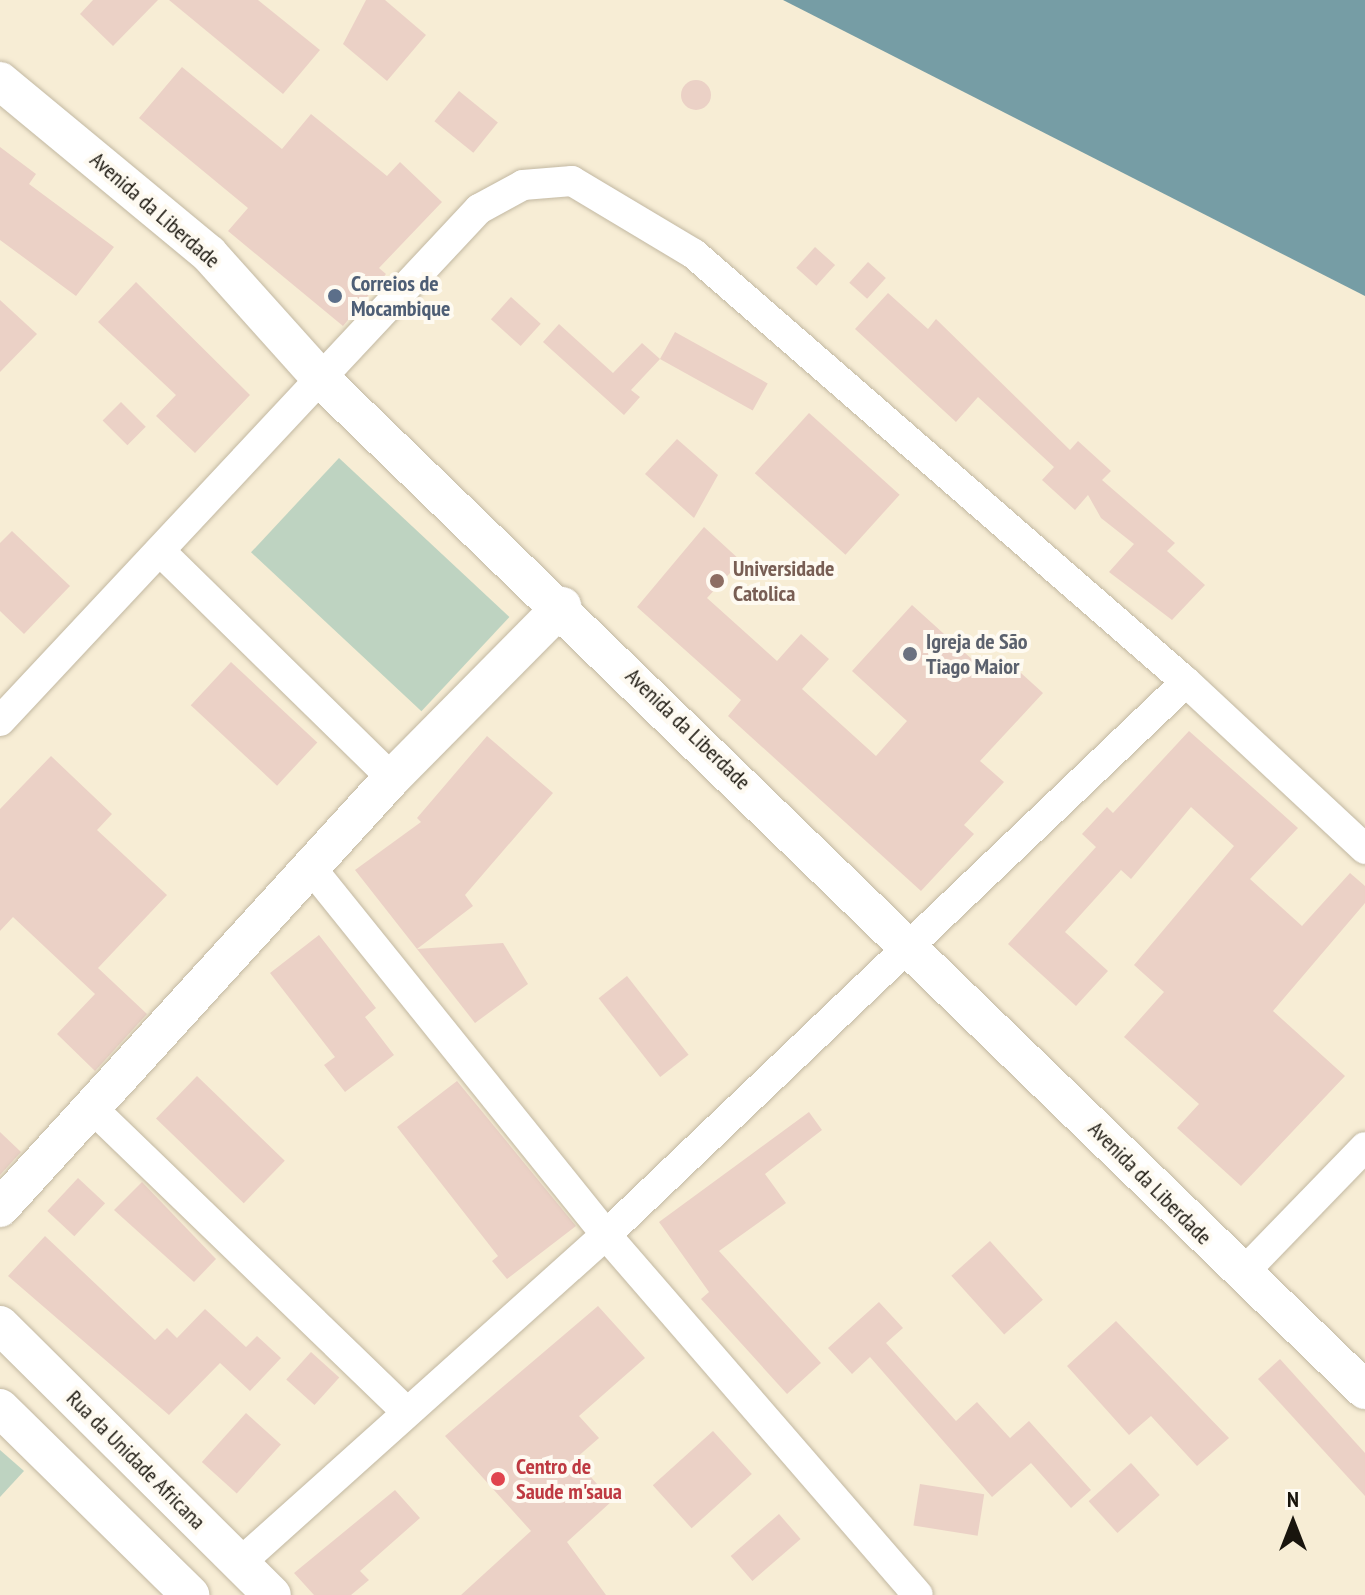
<!DOCTYPE html>
<meta charset="utf-8">
<style>
body{margin:0}
#map{position:relative;width:1365px;height:1595px;overflow:hidden;background:#f7edd5;font-family:"PT Sans Narrow",sans-serif}
div>[style]{position:absolute}
.green>*{inset:0;background:#bed3c1;transform-origin:0 0}
.water>*{inset:0;background:#769da5}
.building>*{inset:0;background:#ebd1c6;transform-origin:0 0}
.round{border-radius:50%}
.roads{filter:drop-shadow(0 0 2px #c2b8a2) drop-shadow(0 0 2px #c2b8a2)}
.minor>*{height:30px;margin:-15px;padding:0 15px;transform-origin:15px;border-radius:15px;background:#fff}
.tertiary>*{height:38px;margin:-19px;padding:0 19px;transform-origin:19px;border-radius:19px;background:#fff}
.dots>*{width:22px;height:22px;translate:-50% -50%;box-sizing:border-box;border:4px solid #fefaf1;border-radius:50%}
span{translate:-50% -50%;white-space:nowrap;text-align:center;line-height:1.15;-webkit-text-stroke:8px #fefaf1;paint-order:stroke}
.street-label{font-size:22px;color:#19150d}
.service-label{font-size:22px;color:#4e5e75;font-weight:700}
.left{translate:0 -50%;text-align:left}
.education-label{font-size:22px;color:#785e54;font-weight:700}
.worship-label{font-size:22px;color:#5b616d;font-weight:700}
.health-label{font-size:22px;color:#be3a42;font-weight:700}
.north{position:absolute;left:1253px;top:1483px;width:80px;height:80px;-webkit-text-stroke:6px #fefaf1;paint-order:stroke;rotate:0deg;font-size:22px;font-weight:700;line-height:32px;text-align:center;color:#19150d}
.north::after{content:'';display:block;margin:auto;width:28px;height:36px;background:#19150d;clip-path:polygon(50% 0,100% 100%,50% 72%,0 100%)}
</style>
<div id="map">
<div class="green">
<i style="left:339px;top:458px;width:233px;height:129px;rotate:43deg"></i>
<i style="clip-path:polygon(0 1450px,24px 1471px,0 1497px)"></i>
</div>
<div class="water">
<i style="clip-path:polygon(783px 0,1365px 0,1365px 296px)"></i>
</div>
<div class="building">
<i style="clip-path:polygon(93px 0,158px 0,113px 46px,80px 14px)"></i>
<i style="clip-path:polygon(169px 0,258px 0,320px 50px,283px 94px)"></i>
<i style="clip-path:polygon(366px 0,385px 0,426px 35px,387px 81px,343px 44px)"></i>
<i style="clip-path:polygon(182px 67px,282px 149px,311px 114px,387px 176px,400px 162px,442px 202px,379px 268px,386px 274px,343px 326px,228px 231px,248px 208px,139px 118px)"></i>
<i class="round" style="left:681px;top:80px;width:30px;height:30px"></i>
<i style="left:459px;top:91px;width:50px;height:39px;rotate:39deg"></i>
<i style="clip-path:polygon(0 147px,36px 174px,29px 184px,114px 247px,76px 296px,0 240px)"></i>
<i style="left:815px;top:247px;width:27px;height:28px;rotate:42deg"></i>
<i style="left:868px;top:262px;width:24px;height:28px;rotate:42deg"></i>
<i style="clip-path:polygon(136px 282px,250px 395px,195px 453px,156px 416px,176px 395px,98px 322px)"></i>
<i style="clip-path:polygon(888px 293px,928px 329px,936px 319px,1070px 450px,1078px 441px,1111px 471px,1102px 480px,1175px 543px,1167px 551px,1205px 585px,1172px 620px,1109px 572px,1134px 544px,1101px 518px,1088px 495px,1075px 510px,1042px 480px,1054px 467px,978px 397px,956px 422px,855px 329px)"></i>
<i style="left:511px;top:297px;width:40px;height:30px;rotate:42deg"></i>
<i style="clip-path:polygon(0 300px,37px 334px,0 372px)"></i>
<i style="clip-path:polygon(559px 324px,613px 373px,642px 343px,660px 359px,631px 390px,640px 397px,624px 415px,543px 342px)"></i>
<i style="left:675px;top:332px;width:106px;height:31px;rotate:29deg"></i>
<i style="left:121px;top:402px;width:35px;height:26px;rotate:45deg"></i>
<i style="left:809px;top:413px;width:122px;height:81px;rotate:42deg"></i>
<i style="clip-path:polygon(677px 439px,718px 475px,694px 518px,645px 474px)"></i>
<i style="clip-path:polygon(704px 527px,741px 561px,707px 598px,777px 661px,801px 634px,829px 659px,802px 689px,876px 756px,907px 721px,852px 671px,912px 605px,985px 671px,1001px 655px,1043px 693px,980px 761px,1004px 782px,964px 825px,974px 834px,921px 891px,728px 716px,741px 700px,637px 607px)"></i>
<i style="clip-path:polygon(12px 531px,70px 586px,24px 634px,0 611px,0 543px)"></i>
<i style="left:231px;top:662px;width:118px;height:59px;rotate:43deg"></i>
<i style="clip-path:polygon(1189px 731px,1298px 828px,1250px 879px,1302px 926px,1350px 873px,1365px 886px,1365px 903px,1273px 1011px,1345px 1076px,1241px 1186px,1177px 1128px,1199px 1104px,1124px 1037px,1164px 992px,1134px 965px,1234px 846px,1191px 807px,1131px 879px,1121px 870px,1065px 932px,1108px 971px,1076px 1006px,1008px 944px,1096px 847px,1082px 834px,1107px 807px,1113px 813px)"></i>
<i style="clip-path:polygon(487px 736px,553px 793px,465px 895px,473px 906px,417px 949px,355px 870px,421px 822px,417px 818px)"></i>
<i style="clip-path:polygon(51px 756px,112px 814px,97px 830px,167px 895px,98px 968px,147px 1014px,95px 1071px,57px 1034px,95px 994px,13px 917px,0 931px,0 809px)"></i>
<i style="clip-path:polygon(319px 935px,376px 1008px,365px 1017px,394px 1055px,345px 1092px,324px 1065px,335px 1057px,270px 973px)"></i>
<i style="clip-path:polygon(503px 943px,528px 984px,475px 1023px,417px 949px)"></i>
<i style="left:627px;top:976px;width:100px;height:36px;rotate:52deg"></i>
<i style="left:197px;top:1076px;width:122px;height:59px;rotate:44deg"></i>
<i style="clip-path:polygon(457px 1081px,576px 1226px,507px 1279px,492px 1261px,498px 1256px,397px 1127px)"></i>
<i style="clip-path:polygon(809px 1112px,822px 1130px,765px 1174px,786px 1203px,719px 1251px,821px 1363px,787px 1394px,701px 1299px,709px 1292px,659px 1222px)"></i>
<i style="clip-path:polygon(0 1132px,21px 1152px,0 1175px)"></i>
<i style="left:78px;top:1178px;width:37px;height:45px;rotate:43deg"></i>
<i style="clip-path:polygon(142px 1182px,216px 1259px,194px 1282px,114px 1210px)"></i>
<i style="clip-path:polygon(45px 1236px,155px 1340px,167px 1328px,177px 1338px,205px 1309px,246px 1347px,257px 1336px,281px 1358px,250px 1391px,220px 1363px,169px 1415px,8px 1276px)"></i>
<i style="left:990px;top:1241px;width:79px;height:52px;rotate:48deg"></i>
<i style="clip-path:polygon(879px 1302px,903px 1328px,886px 1343px,956px 1421px,977px 1402px,1010px 1438px,1029px 1421px,1091px 1490px,1071px 1508px,1031px 1463px,992px 1497px,870px 1357px,852px 1374px,828px 1348px)"></i>
<i style="clip-path:polygon(598px 1306px,645px 1358px,579px 1416px,599px 1438px,575px 1459px,612px 1501px,567px 1542px,606px 1595px,461px 1595px,531px 1531px,445px 1436px)"></i>
<i style="clip-path:polygon(1116px 1321px,1229px 1438px,1197px 1466px,1151px 1416px,1129px 1435px,1067px 1366px)"></i>
<i style="left:311px;top:1352px;width:38px;height:37px;rotate:42deg"></i>
<i style="clip-path:polygon(1280px 1359px,1365px 1453px,1365px 1496px,1258px 1379px)"></i>
<i style="left:246px;top:1413px;width:47px;height:66px;rotate:42deg"></i>
<i style="left:713px;top:1431px;width:58px;height:81px;rotate:48deg"></i>
<i style="left:1131px;top:1463px;width:43px;height:57px;rotate:48deg"></i>
<i style="left:920px;top:1484px;width:65px;height:42px;rotate:9deg"></i>
<i style="clip-path:polygon(395px 1490px,420px 1518px,360px 1571px,369px 1580px,351px 1595px,314px 1595px,294px 1573px)"></i>
<i style="left:779px;top:1514px;width:33px;height:64px;rotate:49deg"></i>
</div>
<div class="roads">
<div class="minor">
<i style="left:163px;top:554px;width:320px;rotate:44.4deg"></i>
<i style="left:0;top:721px;width:701px;rotate:-46.91deg"></i>
<i style="left:479px;top:209px;width:50px;rotate:-28.6deg"></i>
<i style="left:523px;top:185px;width:49px;rotate:-4.7deg"></i>
<i style="left:572px;top:181px;width:142px;rotate:30.9deg"></i>
<i style="left:694px;top:254px;width:652px;rotate:41.02deg"></i>
<i style="left:1186px;top:682px;width:245px;rotate:43deg"></i>
<i style="left:312px;top:869px;width:469px;rotate:51.2deg"></i>
<i style="left:606px;top:1235px;width:476px;rotate:49.1deg"></i>
<i style="left:92px;top:1108px;width:435px;rotate:44deg"></i>
<i style="left:1241px;top:1275px;width:178px;rotate:-45.9deg"></i>
<i style="left:240px;top:1563px;width:491px;rotate:-41.9deg"></i>
<i style="left:606px;top:1235px;width:801px;rotate:-43.63deg"></i>
</div>
<div class="tertiary">
<i style="left:0;top:81px;width:271px;rotate:39.6deg"></i>
<i style="left:209px;top:254px;width:172px;rotate:48.1deg"></i>
<i style="left:324px;top:382px;width:1449px;rotate:44.08deg"></i>
<i style="left:0;top:1208px;width:582px;rotate:-47.65deg"></i>
<i style="left:392px;top:778px;width:242px;rotate:-45.3deg"></i>
<i style="left:0;top:1325px;width:383px;rotate:44.8deg"></i>
<i style="left:0;top:1408px;width:267px;rotate:44.5deg"></i>
</div>
</div>
<div class="dots">
<i style="left:335px;top:296px;background:#5c6f8a"></i>
<i style="left:717px;top:581px;background:#8d6e63"></i>
<i style="left:910px;top:654px;background:#6b7280"></i>
<i style="left:498px;top:1479px;background:#e0444e"></i>
</div>
<div class="street-label">
<span style="left:155px;top:210px;rotate:41deg">Avenida da Liberdade</span>
<span style="left:688px;top:729px;rotate:44deg">Avenida da Liberdade</span>
<span style="left:1150px;top:1183px;rotate:45deg">Avenida da Liberdade</span>
<span style="left:136px;top:1460px;rotate:45deg">Rua da Unidade Africana</span>
</div>
<div class="service-label">
<span class="left" style="left:351px;top:296px">Correios de<br>Mocambique</span>
</div>
<div class="education-label">
<span class="left" style="left:733px;top:581px">Universidade<br>Catolica</span>
</div>
<div class="worship-label">
<span class="left" style="left:926px;top:654px">Igreja de São<br>Tiago Maior</span>
</div>
<div class="health-label">
<span class="left" style="left:516px;top:1479px">Centro de<br>Saude m'saua</span>
</div>
<div class="north">N</div>
</div>
